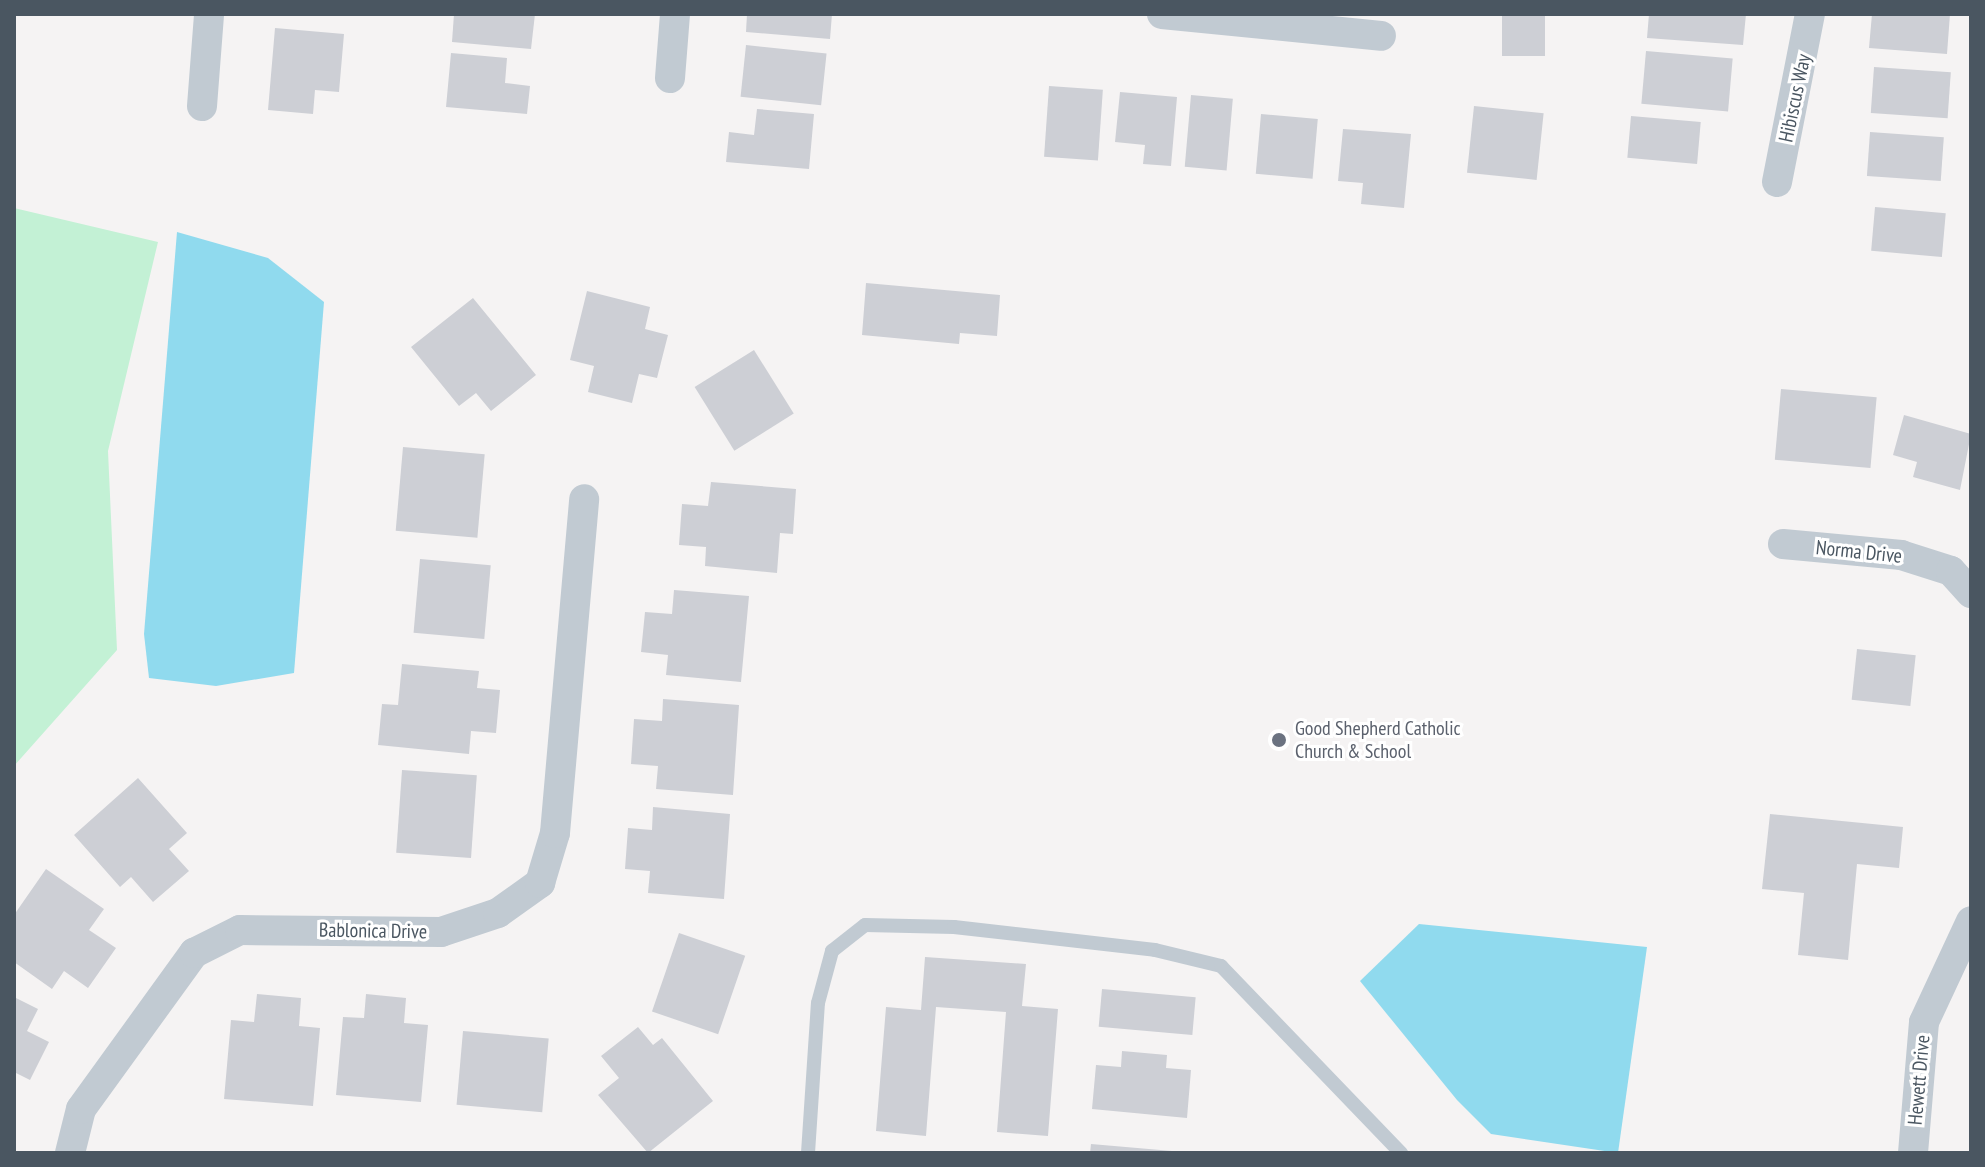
<!DOCTYPE html>
<style>
body{margin:0}
#map{position:relative;width:1985px;height:1167px;overflow:hidden;background:#f5f3f3;font-family:"PT Sans Narrow",sans-serif}
div>[style]{position:absolute}
.green>*{inset:0;background:#c3f1d5}
.water>*{inset:0;background:#90daee}
.building>*{inset:0;background:#cdcfd5;transform-origin:0 0}
.lane>*{height:14px;margin:-7px;padding:0 7px;transform-origin:7px;border-radius:7px;background:#c1cad2}
.street>*{height:30px;margin:-15px;padding:0 15px;transform-origin:15px;border-radius:15px;background:#c1cad2}
.dots>*{width:22px;height:22px;translate:-50% -50%;box-sizing:border-box;border:4px solid #fff;border-radius:50%}
span{translate:-50% -50%;white-space:nowrap;text-align:center;line-height:1.15;-webkit-text-stroke:6px #fff;paint-order:stroke}
.street-label{font-size:20px;color:#4a5661}
.worship-label{font-size:20px;color:#5b616d}
.left{translate:0 -50%;text-align:left}
.frame{position:absolute;inset:0;border:16px solid #4a5661;pointer-events:none}
</style>
<div id="map">
<div class="green">
<i style="clip-path:polygon(14px 208px,158px 242px,108px 451px,117px 650px,14px 766px)"></i>
</div>
<div class="water">
<i style="clip-path:polygon(177px 232px,268px 258px,324px 302px,294px 673px,216px 686px,149px 678px,144px 634px)"></i>
<i style="clip-path:polygon(1419px 924px,1647px 947px,1618px 1153px,1491px 1134px,1457px 1100px,1360px 981px)"></i>
</div>
<div class="building">
<i style="clip-path:polygon(454px 14px,535px 14px,531px 49px,452px 42px)"></i>
<i style="clip-path:polygon(747px 14px,832px 14px,830px 39px,746px 32px)"></i>
<i style="left:1502px;top:14px;width:43px;height:42px"></i>
<i style="clip-path:polygon(1649px 14px,1746px 14px,1743px 45px,1647px 38px)"></i>
<i style="clip-path:polygon(1872px 14px,1950px 14px,1947px 54px,1869px 48px)"></i>
<i style="clip-path:polygon(275px 28px,344px 34px,339px 92px,315px 90px,313px 114px,268px 110px)"></i>
<i style="left:746px;top:45px;width:81px;height:52px;rotate:6deg"></i>
<i style="left:1646px;top:51px;width:87px;height:53px;rotate:5deg"></i>
<i style="clip-path:polygon(451px 53px,507px 58px,505px 83px,530px 86px,527px 114px,446px 107px)"></i>
<i style="left:1874px;top:67px;width:77px;height:46px;rotate:4deg"></i>
<i style="left:1049px;top:86px;width:54px;height:71px;rotate:4deg"></i>
<i style="clip-path:polygon(1120px 92px,1177px 97px,1171px 166px,1143px 164px,1145px 145px,1115px 142px)"></i>
<i style="left:1191px;top:95px;width:42px;height:72px;rotate:5deg"></i>
<i style="left:1474px;top:106px;width:70px;height:67px;rotate:6deg"></i>
<i style="clip-path:polygon(757px 109px,814px 114px,809px 169px,726px 162px,729px 132px,754px 135px)"></i>
<i style="left:1261px;top:114px;width:57px;height:60px;rotate:5deg"></i>
<i style="left:1631px;top:116px;width:70px;height:42px;rotate:5deg"></i>
<i style="clip-path:polygon(1343px 129px,1411px 134px,1404px 208px,1361px 204px,1363px 183px,1338px 181px)"></i>
<i style="left:1870px;top:132px;width:74px;height:44px;rotate:4deg"></i>
<i style="left:1875px;top:207px;width:71px;height:44px;rotate:5deg"></i>
<i style="clip-path:polygon(866px 283px,1000px 295px,997px 336px,960px 333px,959px 344px,862px 335px)"></i>
<i style="clip-path:polygon(587px 291px,650px 307px,645px 329px,668px 335px,657px 378px,639px 374px,632px 403px,588px 392px,594px 366px,570px 360px)"></i>
<i style="clip-path:polygon(473px 298px,536px 375px,491px 411px,476px 393px,459px 406px,411px 347px)"></i>
<i style="left:754px;top:350px;width:75px;height:70px;rotate:58deg"></i>
<i style="left:1781px;top:389px;width:96px;height:71px;rotate:5deg"></i>
<i style="clip-path:polygon(1904px 415px,1971px 434px,1960px 490px,1913px 477px,1917px 462px,1893px 455px)"></i>
<i style="left:403px;top:447px;width:82px;height:84px;rotate:5deg"></i>
<i style="clip-path:polygon(711px 482px,796px 489px,793px 534px,780px 533px,777px 573px,705px 566px,706px 547px,679px 545px,682px 504px,708px 506px)"></i>
<i style="left:420px;top:559px;width:71px;height:74px;rotate:5deg"></i>
<i style="clip-path:polygon(674px 590px,749px 596px,741px 682px,666px 675px,668px 655px,641px 652px,645px 612px,672px 614px)"></i>
<i style="left:1857px;top:649px;width:59px;height:51px;rotate:6deg"></i>
<i style="clip-path:polygon(402px 664px,479px 671px,477px 688px,500px 690px,496px 733px,471px 731px,469px 754px,378px 745px,382px 704px,398px 705px)"></i>
<i style="clip-path:polygon(663px 699px,739px 705px,733px 795px,656px 789px,658px 766px,631px 764px,634px 719px,662px 721px)"></i>
<i style="left:402px;top:770px;width:75px;height:83px;rotate:4deg"></i>
<i style="clip-path:polygon(138px 778px,187px 833px,169px 849px,189px 871px,153px 902px,131px 877px,120px 887px,74px 835px)"></i>
<i style="clip-path:polygon(653px 807px,730px 814px,724px 899px,648px 893px,650px 871px,625px 869px,628px 828px,652px 830px)"></i>
<i style="clip-path:polygon(1770px 814px,1903px 827px,1899px 868px,1857px 864px,1848px 960px,1798px 955px,1804px 893px,1762px 889px)"></i>
<i style="clip-path:polygon(46px 869px,104px 909px,89px 930px,116px 948px,88px 988px,64px 971px,52px 989px,14px 962px,14px 915px)"></i>
<i style="left:679px;top:933px;width:70px;height:83px;rotate:19deg"></i>
<i style="clip-path:polygon(925px 957px,1026px 964px,1022px 1006px,1058px 1009px,1048px 1136px,997px 1132px,1006px 1012px,936px 1007px,926px 1136px,876px 1131px,886px 1007px,921px 1010px)"></i>
<i style="left:1102px;top:989px;width:94px;height:38px;rotate:5deg"></i>
<i style="clip-path:polygon(257px 994px,301px 998px,299px 1026px,320px 1028px,313px 1106px,224px 1099px,231px 1020px,254px 1022px)"></i>
<i style="clip-path:polygon(366px 994px,406px 998px,404px 1023px,428px 1025px,421px 1102px,336px 1095px,343px 1017px,364px 1018px)"></i>
<i style="clip-path:polygon(14px 997px,38px 1009px,27px 1031px,49px 1042px,30px 1080px,14px 1072px)"></i>
<i style="clip-path:polygon(638px 1027px,653px 1045px,662px 1038px,713px 1101px,648px 1153px,598px 1095px,619px 1078px,601px 1056px)"></i>
<i style="left:463px;top:1031px;width:86px;height:74px;rotate:5deg"></i>
<i style="clip-path:polygon(1122px 1051px,1167px 1055px,1166px 1068px,1191px 1070px,1187px 1118px,1092px 1109px,1096px 1065px,1121px 1067px)"></i>
<i style="clip-path:polygon(1091px 1144px,1172px 1151px,1172px 1153px,1090px 1153px)"></i>
</div>
<div class="lane">
<i style="left:808px;top:1153px;width:150px;rotate:-86.2deg"></i>
<i style="left:818px;top:1003px;width:54px;rotate:-74.9deg"></i>
<i style="left:832px;top:951px;width:42px;rotate:-38.2deg"></i>
<i style="left:865px;top:925px;width:89px;rotate:1.3deg"></i>
<i style="left:954px;top:927px;width:202px;rotate:6.5deg"></i>
<i style="left:1155px;top:950px;width:68px;rotate:13.6deg"></i>
<i style="left:1221px;top:966px;width:260px;rotate:46.1deg"></i>
</div>
<div class="street">
<i style="left:1162px;top:14px;width:220px;rotate:5.7deg"></i>
<i style="left:670px;top:78px;width:64px;rotate:-85.5deg"></i>
<i style="left:202px;top:106px;width:92px;rotate:-85.6deg"></i>
<i style="left:1777px;top:182px;width:171px;rotate:-78.9deg"></i>
<i style="left:1783px;top:544px;width:119px;rotate:5.3deg"></i>
<i style="left:1901px;top:555px;width:52px;rotate:17.7deg"></i>
<i style="left:1951px;top:571px;width:30px;rotate:48deg"></i>
<i style="left:70px;top:1153px;width:45px;rotate:-76deg"></i>
<i style="left:81px;top:1109px;width:193px;rotate:-54.1deg"></i>
<i style="left:194px;top:953px;width:51px;rotate:-26.6deg"></i>
<i style="left:240px;top:930px;width:201px;rotate:0.6deg"></i>
<i style="left:441px;top:932px;width:60px;rotate:-18.4deg"></i>
<i style="left:498px;top:913px;width:52px;rotate:-35.5deg"></i>
<i style="left:540px;top:883px;width:52px;rotate:-73.3deg"></i>
<i style="left:555px;top:833px;width:335px;rotate:-85deg"></i>
<i style="left:1913px;top:1153px;width:131px;rotate:-85.2deg"></i>
<i style="left:1924px;top:1022px;width:111px;rotate:-65deg"></i>
</div>
<div class="dots">
<i style="left:1279px;top:740px;background:#6b7280"></i>
</div>
<div class="street-label">
<span style="left:1795px;top:98px;rotate:-78deg">Hibiscus Way</span>
<span style="left:1859px;top:552px;rotate:6deg">Norma Drive</span>
<span style="left:373px;top:931px;rotate:1deg">Bablonica Drive</span>
<span style="left:1919px;top:1080px;rotate:-85deg">Hewett Drive</span>
</div>
<div class="worship-label">
<span class="left" style="left:1295px;top:740px">Good Shepherd Catholic<br>Church &amp; School</span>
</div>
<div class="frame"></div>
</div>
